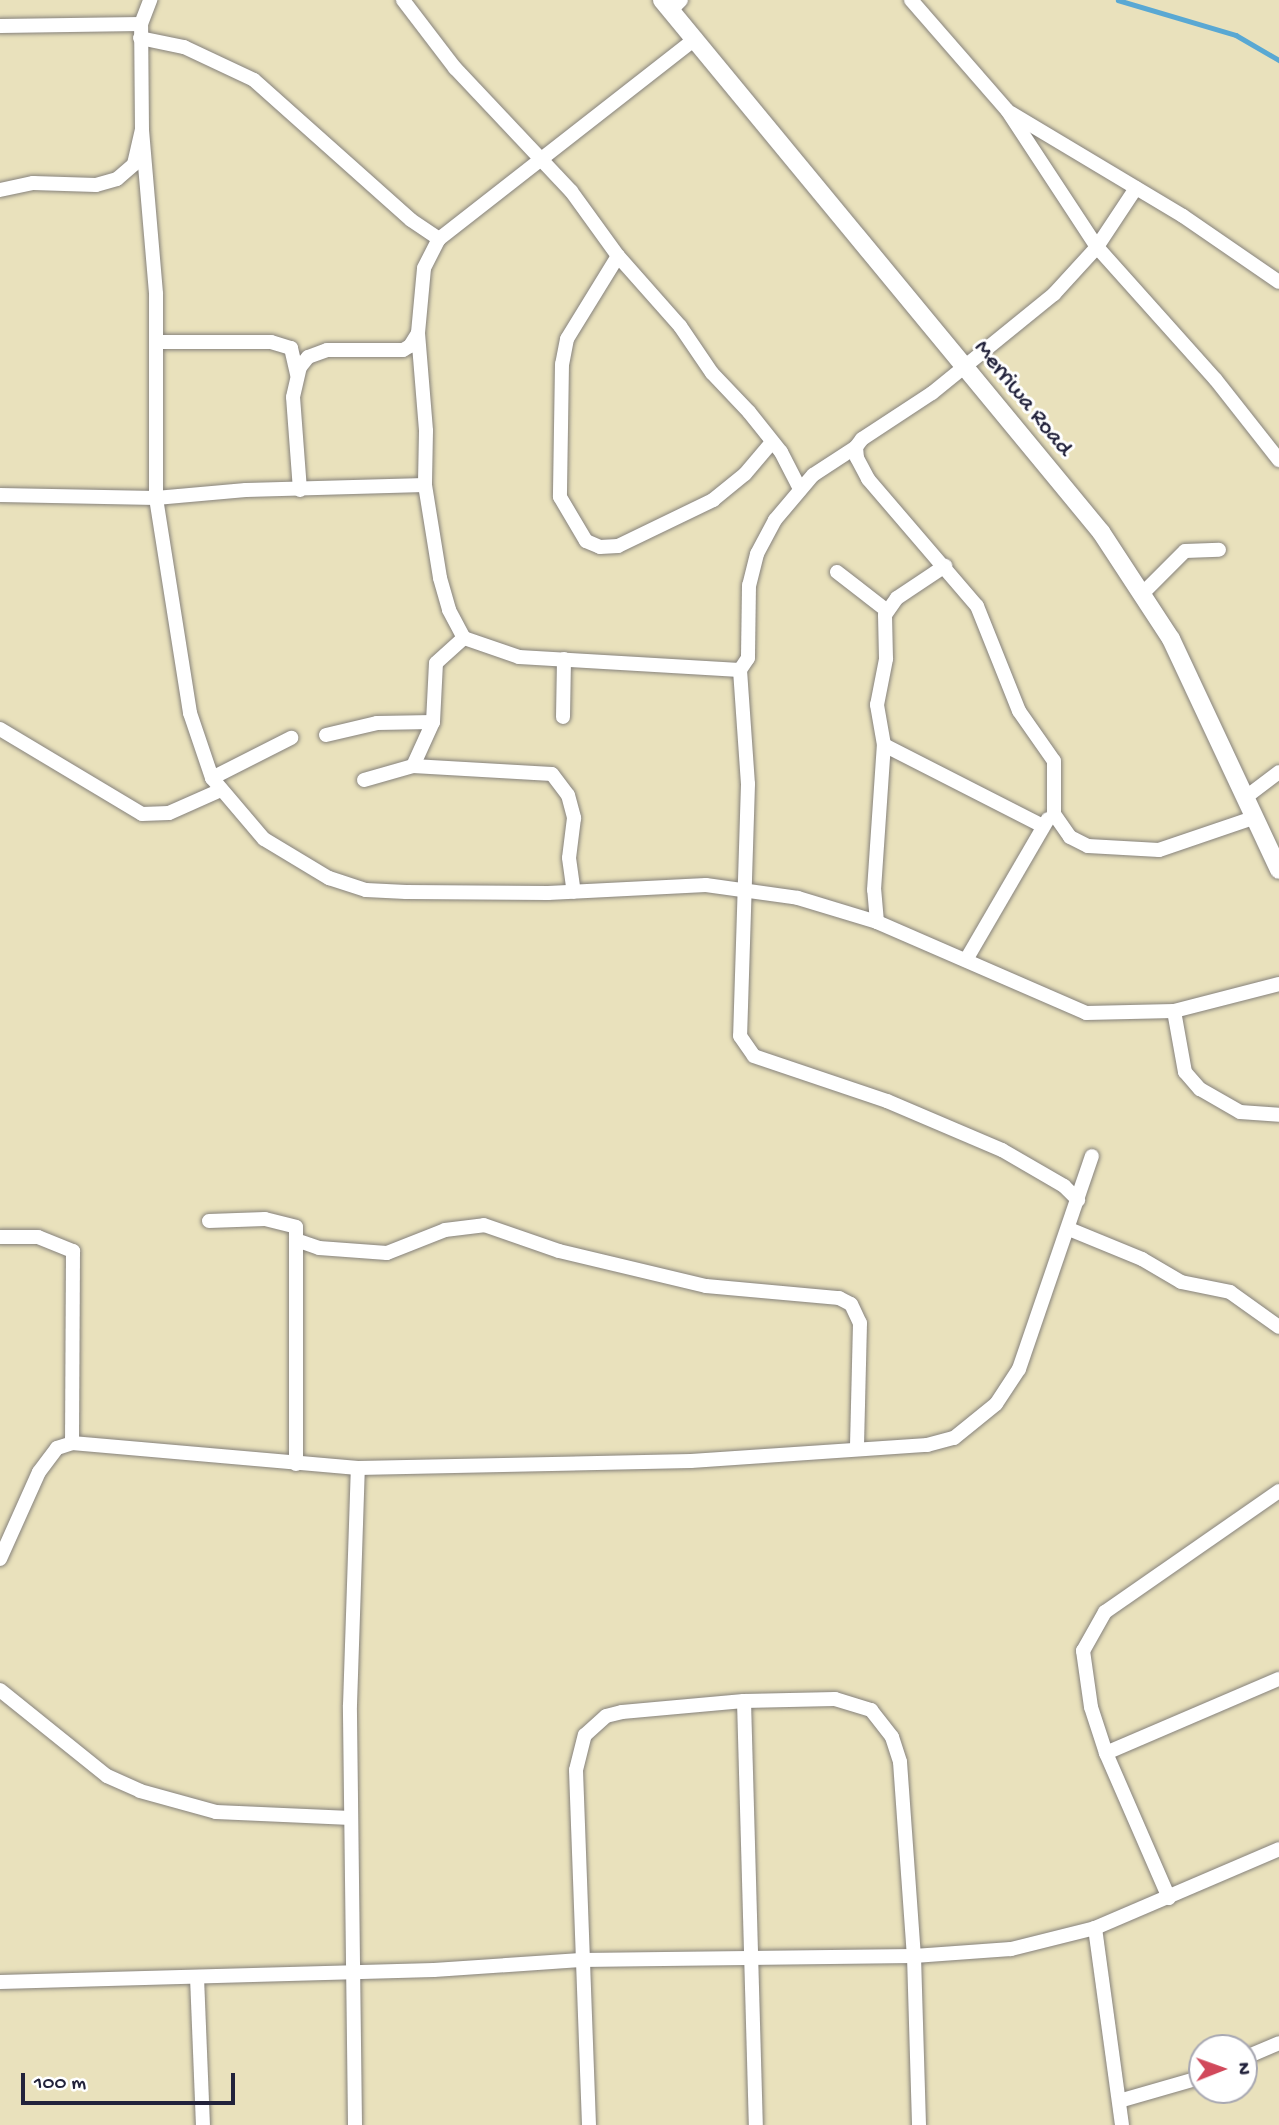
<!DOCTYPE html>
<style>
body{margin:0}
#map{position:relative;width:1279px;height:2125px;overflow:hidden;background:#e9e1bc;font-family:"Gochi Hand",sans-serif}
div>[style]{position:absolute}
.stream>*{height:4.5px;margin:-2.25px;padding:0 2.25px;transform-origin:2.25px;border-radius:2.25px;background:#59a8d3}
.roads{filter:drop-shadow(0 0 2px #86827c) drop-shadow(0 0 2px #86827c)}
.minor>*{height:14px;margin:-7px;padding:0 7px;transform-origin:7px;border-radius:7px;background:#fff}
.tertiary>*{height:18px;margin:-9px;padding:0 9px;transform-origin:9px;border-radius:9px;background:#fff}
span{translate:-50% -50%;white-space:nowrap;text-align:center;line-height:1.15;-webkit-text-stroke:6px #fff;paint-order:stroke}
.street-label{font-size:24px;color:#22223b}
.north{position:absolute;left:1188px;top:2034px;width:70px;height:70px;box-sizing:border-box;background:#fff;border:2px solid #a7a7b1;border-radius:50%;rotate:89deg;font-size:19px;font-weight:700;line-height:28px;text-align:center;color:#22223b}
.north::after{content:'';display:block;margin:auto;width:24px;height:32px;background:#d1495b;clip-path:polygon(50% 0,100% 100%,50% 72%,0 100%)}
.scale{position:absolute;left:21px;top:2073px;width:214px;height:32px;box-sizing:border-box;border:4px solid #22223b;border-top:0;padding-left:9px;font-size:21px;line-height:24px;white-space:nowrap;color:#22223b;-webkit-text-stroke:5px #fff;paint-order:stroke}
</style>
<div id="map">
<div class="stream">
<i style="left:1118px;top:0;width:123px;rotate:16.5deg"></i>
<i style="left:1236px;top:35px;width:50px;rotate:30.2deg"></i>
</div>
<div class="roads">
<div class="minor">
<i style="left:403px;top:0;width:86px;rotate:52.6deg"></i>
<i style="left:455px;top:68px;width:169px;rotate:46.7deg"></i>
<i style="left:571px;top:191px;width:80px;rotate:54.1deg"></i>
<i style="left:618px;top:256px;width:94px;rotate:48.5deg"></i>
<i style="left:680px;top:326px;width:57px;rotate:55.8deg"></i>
<i style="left:712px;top:373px;width:54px;rotate:46.5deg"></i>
<i style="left:749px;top:412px;width:51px;rotate:51.3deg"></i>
<i style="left:781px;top:452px;width:42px;rotate:62.8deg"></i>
<i style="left:911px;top:0;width:146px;rotate:48.9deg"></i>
<i style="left:1007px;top:110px;width:164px;rotate:56.7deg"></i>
<i style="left:1097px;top:247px;width:178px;rotate:48.2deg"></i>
<i style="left:1216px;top:380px;width:102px;rotate:51.8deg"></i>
<i style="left:671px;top:10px;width:14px;rotate:-45deg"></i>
<i style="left:0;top:26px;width:141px;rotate:-0.8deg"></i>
<i style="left:140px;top:38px;width:45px;rotate:11.6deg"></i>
<i style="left:184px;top:47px;width:77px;rotate:25.2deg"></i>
<i style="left:254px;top:80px;width:210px;rotate:41.7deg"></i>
<i style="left:411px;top:220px;width:34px;rotate:34deg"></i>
<i style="left:439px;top:239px;width:326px;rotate:-38deg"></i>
<i style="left:1011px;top:113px;width:200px;rotate:30.9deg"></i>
<i style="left:1183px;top:216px;width:116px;rotate:34.5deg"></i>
<i style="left:142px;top:130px;width:165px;rotate:85.1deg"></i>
<i style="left:156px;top:294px;width:204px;rotate:90deg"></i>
<i style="left:156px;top:498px;width:90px;rotate:-5.1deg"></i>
<i style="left:246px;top:490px;width:179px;rotate:-1.6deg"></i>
<i style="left:425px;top:485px;width:94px;rotate:80.8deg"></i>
<i style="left:440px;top:578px;width:33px;rotate:74deg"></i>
<i style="left:449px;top:610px;width:32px;rotate:62deg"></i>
<i style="left:464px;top:638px;width:58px;rotate:19.1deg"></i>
<i style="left:519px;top:657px;width:221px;rotate:3.4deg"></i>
<i style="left:1136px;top:188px;width:71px;rotate:123.5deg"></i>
<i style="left:1097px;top:247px;width:64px;rotate:132.5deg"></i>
<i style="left:1054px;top:294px;width:157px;rotate:140.9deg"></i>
<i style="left:932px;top:393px;width:84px;rotate:146.7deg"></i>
<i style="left:862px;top:439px;width:10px;rotate:127deg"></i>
<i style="left:856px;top:447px;width:11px;rotate:85deg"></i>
<i style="left:857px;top:458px;width:24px;rotate:62deg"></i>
<i style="left:868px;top:479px;width:167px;rotate:49.4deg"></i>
<i style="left:977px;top:606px;width:113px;rotate:68.2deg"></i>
<i style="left:1019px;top:711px;width:61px;rotate:55deg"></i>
<i style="left:1054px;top:761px;width:53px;rotate:90deg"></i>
<i style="left:1054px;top:814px;width:28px;rotate:55deg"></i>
<i style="left:1070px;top:837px;width:20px;rotate:27deg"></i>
<i style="left:1088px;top:846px;width:71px;rotate:3.2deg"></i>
<i style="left:1159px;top:850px;width:102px;rotate:-18.8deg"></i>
<i style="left:0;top:190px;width:34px;rotate:-12deg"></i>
<i style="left:33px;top:183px;width:63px;rotate:1.8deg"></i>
<i style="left:96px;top:185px;width:22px;rotate:-16deg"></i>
<i style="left:117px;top:179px;width:23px;rotate:-41deg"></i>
<i style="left:134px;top:164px;width:35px;rotate:-77deg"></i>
<i style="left:142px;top:130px;width:106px;rotate:-90.5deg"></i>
<i style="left:141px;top:24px;width:26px;rotate:-69deg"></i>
<i style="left:618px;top:256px;width:97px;rotate:121.6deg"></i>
<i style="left:567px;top:339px;width:25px;rotate:101deg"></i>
<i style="left:562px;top:364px;width:133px;rotate:90.9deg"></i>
<i style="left:560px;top:497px;width:51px;rotate:59.4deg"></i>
<i style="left:586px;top:541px;width:15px;rotate:23deg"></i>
<i style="left:600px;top:547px;width:18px;rotate:-3deg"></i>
<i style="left:618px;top:546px;width:106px;rotate:-25.8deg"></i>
<i style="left:713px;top:500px;width:41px;rotate:-39.1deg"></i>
<i style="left:745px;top:474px;width:42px;rotate:-49.8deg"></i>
<i style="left:418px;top:333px;width:98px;rotate:85.3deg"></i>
<i style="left:426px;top:431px;width:54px;rotate:91.1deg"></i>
<i style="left:156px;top:342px;width:115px"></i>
<i style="left:271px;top:342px;width:21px;rotate:17deg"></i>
<i style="left:291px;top:348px;width:27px;rotate:77deg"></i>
<i style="left:856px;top:447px;width:51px;rotate:146.9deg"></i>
<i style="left:813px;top:475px;width:59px;rotate:130.2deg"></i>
<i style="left:775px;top:520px;width:38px;rotate:118deg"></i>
<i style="left:757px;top:554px;width:32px;rotate:104deg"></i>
<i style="left:749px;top:585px;width:73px;rotate:90.8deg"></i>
<i style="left:748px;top:658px;width:14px;rotate:124deg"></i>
<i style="left:740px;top:670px;width:114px;rotate:86deg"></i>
<i style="left:748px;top:784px;width:252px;rotate:91.8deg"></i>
<i style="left:740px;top:1036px;width:24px;rotate:55deg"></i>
<i style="left:754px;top:1056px;width:140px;rotate:18.7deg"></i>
<i style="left:887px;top:1101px;width:125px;rotate:23.1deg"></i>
<i style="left:1002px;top:1150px;width:72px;rotate:30.1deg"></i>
<i style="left:1064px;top:1186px;width:20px;rotate:45deg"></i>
<i style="left:300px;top:490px;width:93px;rotate:-94.3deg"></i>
<i style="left:293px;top:397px;width:31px;rotate:-77deg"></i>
<i style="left:300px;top:367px;width:13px;rotate:-51deg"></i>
<i style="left:308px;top:357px;width:20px;rotate:-20deg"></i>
<i style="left:327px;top:350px;width:76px"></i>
<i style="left:403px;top:350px;width:8px;rotate:-30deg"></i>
<i style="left:410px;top:346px;width:15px;rotate:-58deg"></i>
<i style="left:418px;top:333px;width:65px;rotate:-84.7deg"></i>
<i style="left:424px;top:268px;width:33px;rotate:-63deg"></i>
<i style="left:0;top:495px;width:156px;rotate:1.1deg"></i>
<i style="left:156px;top:498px;width:218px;rotate:81deg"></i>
<i style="left:190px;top:713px;width:69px;rotate:71.3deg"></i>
<i style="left:212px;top:778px;width:80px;rotate:49.6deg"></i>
<i style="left:264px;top:839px;width:76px;rotate:31deg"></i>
<i style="left:329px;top:878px;width:39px;rotate:18deg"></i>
<i style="left:366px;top:890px;width:40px;rotate:2.9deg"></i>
<i style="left:406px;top:892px;width:142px;rotate:0.4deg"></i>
<i style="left:548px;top:893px;width:158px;rotate:-2.9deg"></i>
<i style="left:706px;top:885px;width:93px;rotate:8deg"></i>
<i style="left:798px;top:898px;width:83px;rotate:16.9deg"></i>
<i style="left:877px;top:922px;width:228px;rotate:23.5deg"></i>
<i style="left:1086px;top:1013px;width:88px;rotate:-1.3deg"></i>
<i style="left:1174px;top:1011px;width:108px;rotate:-14.4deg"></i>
<i style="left:837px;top:572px;width:62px;rotate:37.8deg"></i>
<i style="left:1143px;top:593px;width:59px;rotate:-45deg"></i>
<i style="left:1185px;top:551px;width:34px;rotate:-2deg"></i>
<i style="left:563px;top:717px;width:58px;rotate:-89deg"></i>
<i style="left:0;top:729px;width:165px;rotate:30.9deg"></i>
<i style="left:142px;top:814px;width:27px;rotate:-2deg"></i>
<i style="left:169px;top:813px;width:57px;rotate:-23.9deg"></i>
<i style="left:326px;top:735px;width:52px;rotate:-13.2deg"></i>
<i style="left:377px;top:723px;width:56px;rotate:-1deg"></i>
<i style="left:884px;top:745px;width:176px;rotate:27deg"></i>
<i style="left:413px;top:766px;width:48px;rotate:-65.6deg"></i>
<i style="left:433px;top:722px;width:59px;rotate:-87.1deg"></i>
<i style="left:436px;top:663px;width:38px;rotate:-42deg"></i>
<i style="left:212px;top:778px;width:89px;rotate:-26.9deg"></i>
<i style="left:364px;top:780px;width:51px;rotate:-15.9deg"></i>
<i style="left:413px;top:766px;width:139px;rotate:3.3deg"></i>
<i style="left:552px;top:774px;width:26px;rotate:53deg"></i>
<i style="left:568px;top:795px;width:24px;rotate:75deg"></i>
<i style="left:574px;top:818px;width:40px;rotate:97.1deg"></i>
<i style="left:569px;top:858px;width:34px;rotate:82deg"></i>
<i style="left:1246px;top:797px;width:41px;rotate:-37.1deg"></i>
<i style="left:877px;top:922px;width:32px;rotate:-95deg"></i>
<i style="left:874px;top:890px;width:145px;rotate:-86.1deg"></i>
<i style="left:884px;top:745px;width:41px;rotate:-99.9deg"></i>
<i style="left:877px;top:705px;width:47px;rotate:-78.9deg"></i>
<i style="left:886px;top:659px;width:44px;rotate:-91.3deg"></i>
<i style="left:885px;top:615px;width:21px;rotate:-55deg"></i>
<i style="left:897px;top:598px;width:58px;rotate:-33.7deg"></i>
<i style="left:966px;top:960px;width:163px;rotate:-59.8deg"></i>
<i style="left:1174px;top:1011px;width:62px;rotate:79.8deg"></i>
<i style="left:1185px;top:1072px;width:23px;rotate:49deg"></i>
<i style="left:1200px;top:1089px;width:46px;rotate:29.9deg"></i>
<i style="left:1240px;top:1112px;width:39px;rotate:4deg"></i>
<i style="left:209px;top:1221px;width:56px;rotate:-2deg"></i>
<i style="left:265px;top:1219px;width:32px;rotate:14deg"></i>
<i style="left:296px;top:1227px;width:237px;rotate:90deg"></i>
<i style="left:1069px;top:1229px;width:79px;rotate:22.3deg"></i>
<i style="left:1142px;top:1259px;width:45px;rotate:30.5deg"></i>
<i style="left:1181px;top:1282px;width:50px;rotate:11.5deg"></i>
<i style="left:1230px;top:1292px;width:60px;rotate:35.5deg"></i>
<i style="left:0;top:1237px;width:38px"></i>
<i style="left:38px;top:1237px;width:38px;rotate:22deg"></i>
<i style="left:73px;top:1251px;width:192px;rotate:90.3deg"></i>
<i style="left:299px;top:1241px;width:21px;rotate:19deg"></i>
<i style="left:319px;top:1248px;width:68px;rotate:4.2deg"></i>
<i style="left:387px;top:1253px;width:62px;rotate:-21.6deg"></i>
<i style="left:445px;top:1230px;width:39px;rotate:-7deg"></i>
<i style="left:484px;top:1225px;width:79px;rotate:19.1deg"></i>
<i style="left:559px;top:1251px;width:151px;rotate:13.4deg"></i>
<i style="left:706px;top:1286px;width:134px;rotate:5.2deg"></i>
<i style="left:839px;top:1298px;width:13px;rotate:27deg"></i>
<i style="left:851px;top:1304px;width:21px;rotate:65deg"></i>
<i style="left:860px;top:1323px;width:125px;rotate:91.4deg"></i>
<i style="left:0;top:1559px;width:95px;rotate:-65.9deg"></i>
<i style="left:39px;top:1472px;width:30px;rotate:-53deg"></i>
<i style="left:57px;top:1448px;width:16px;rotate:-18deg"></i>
<i style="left:72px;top:1443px;width:287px;rotate:5deg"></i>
<i style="left:358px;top:1468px;width:333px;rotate:-1.2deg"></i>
<i style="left:691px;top:1461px;width:237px;rotate:-3.9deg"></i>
<i style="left:927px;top:1445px;width:28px;rotate:-15deg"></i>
<i style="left:954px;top:1438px;width:54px;rotate:-39deg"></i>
<i style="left:996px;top:1404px;width:42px;rotate:-56.7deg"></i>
<i style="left:1019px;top:1369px;width:225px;rotate:-71.1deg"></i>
<i style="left:0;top:1690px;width:137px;rotate:38.8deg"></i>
<i style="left:107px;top:1776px;width:36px;rotate:24deg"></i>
<i style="left:140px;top:1791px;width:79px;rotate:15.4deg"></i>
<i style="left:216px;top:1812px;width:135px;rotate:2.5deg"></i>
<i style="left:744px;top:1701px;width:424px;rotate:88.4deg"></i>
<i style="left:1106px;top:1753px;width:188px;rotate:-23.2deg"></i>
<i style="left:1169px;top:1898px;width:158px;rotate:-113.5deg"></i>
<i style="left:1106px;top:1753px;width:48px;rotate:-108.1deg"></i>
<i style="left:1091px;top:1707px;width:57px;rotate:-98.1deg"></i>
<i style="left:1083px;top:1651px;width:45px;rotate:-60.6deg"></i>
<i style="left:1105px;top:1612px;width:212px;rotate:-34.8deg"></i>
<i style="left:1095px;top:1928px;width:199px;rotate:82.2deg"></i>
<i style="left:197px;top:1977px;width:148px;rotate:87.7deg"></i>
<i style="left:0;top:1982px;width:434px;rotate:-1.6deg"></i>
<i style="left:434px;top:1970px;width:147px;rotate:-3.9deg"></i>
<i style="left:581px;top:1960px;width:333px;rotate:-0.7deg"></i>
<i style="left:914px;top:1956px;width:97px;rotate:-4.1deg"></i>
<i style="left:1011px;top:1949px;width:87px;rotate:-14deg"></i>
<i style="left:1095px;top:1928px;width:200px;rotate:-23.2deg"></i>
<i style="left:1244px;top:2058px;width:38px;rotate:-23deg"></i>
<i style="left:1119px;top:2101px;width:86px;rotate:-16.1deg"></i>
<i style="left:355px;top:2125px;width:420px;rotate:-90.7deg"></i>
<i style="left:350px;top:1705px;width:237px;rotate:-88.1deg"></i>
<i style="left:589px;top:2125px;width:355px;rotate:-92.1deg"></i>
<i style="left:576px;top:1770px;width:36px;rotate:-76deg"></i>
<i style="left:585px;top:1735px;width:28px;rotate:-42deg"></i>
<i style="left:606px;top:1716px;width:16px;rotate:-14deg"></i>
<i style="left:622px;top:1712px;width:122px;rotate:-5.2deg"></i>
<i style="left:744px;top:1701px;width:91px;rotate:-1.3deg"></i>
<i style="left:835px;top:1699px;width:38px;rotate:17deg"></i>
<i style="left:871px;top:1710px;width:34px;rotate:52deg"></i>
<i style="left:892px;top:1737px;width:26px;rotate:72deg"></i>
<i style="left:900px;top:1762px;width:195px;rotate:85.9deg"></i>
<i style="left:914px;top:1956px;width:169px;rotate:88.3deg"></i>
</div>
<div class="tertiary">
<i style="left:662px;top:0;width:690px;rotate:50.47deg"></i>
<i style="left:1101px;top:532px;width:128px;rotate:56.8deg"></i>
<i style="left:1171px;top:639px;width:255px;rotate:64.9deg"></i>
</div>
</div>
<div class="street-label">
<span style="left:1022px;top:399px;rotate:51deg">Merriwa Road</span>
</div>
<div class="north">N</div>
<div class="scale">100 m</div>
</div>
